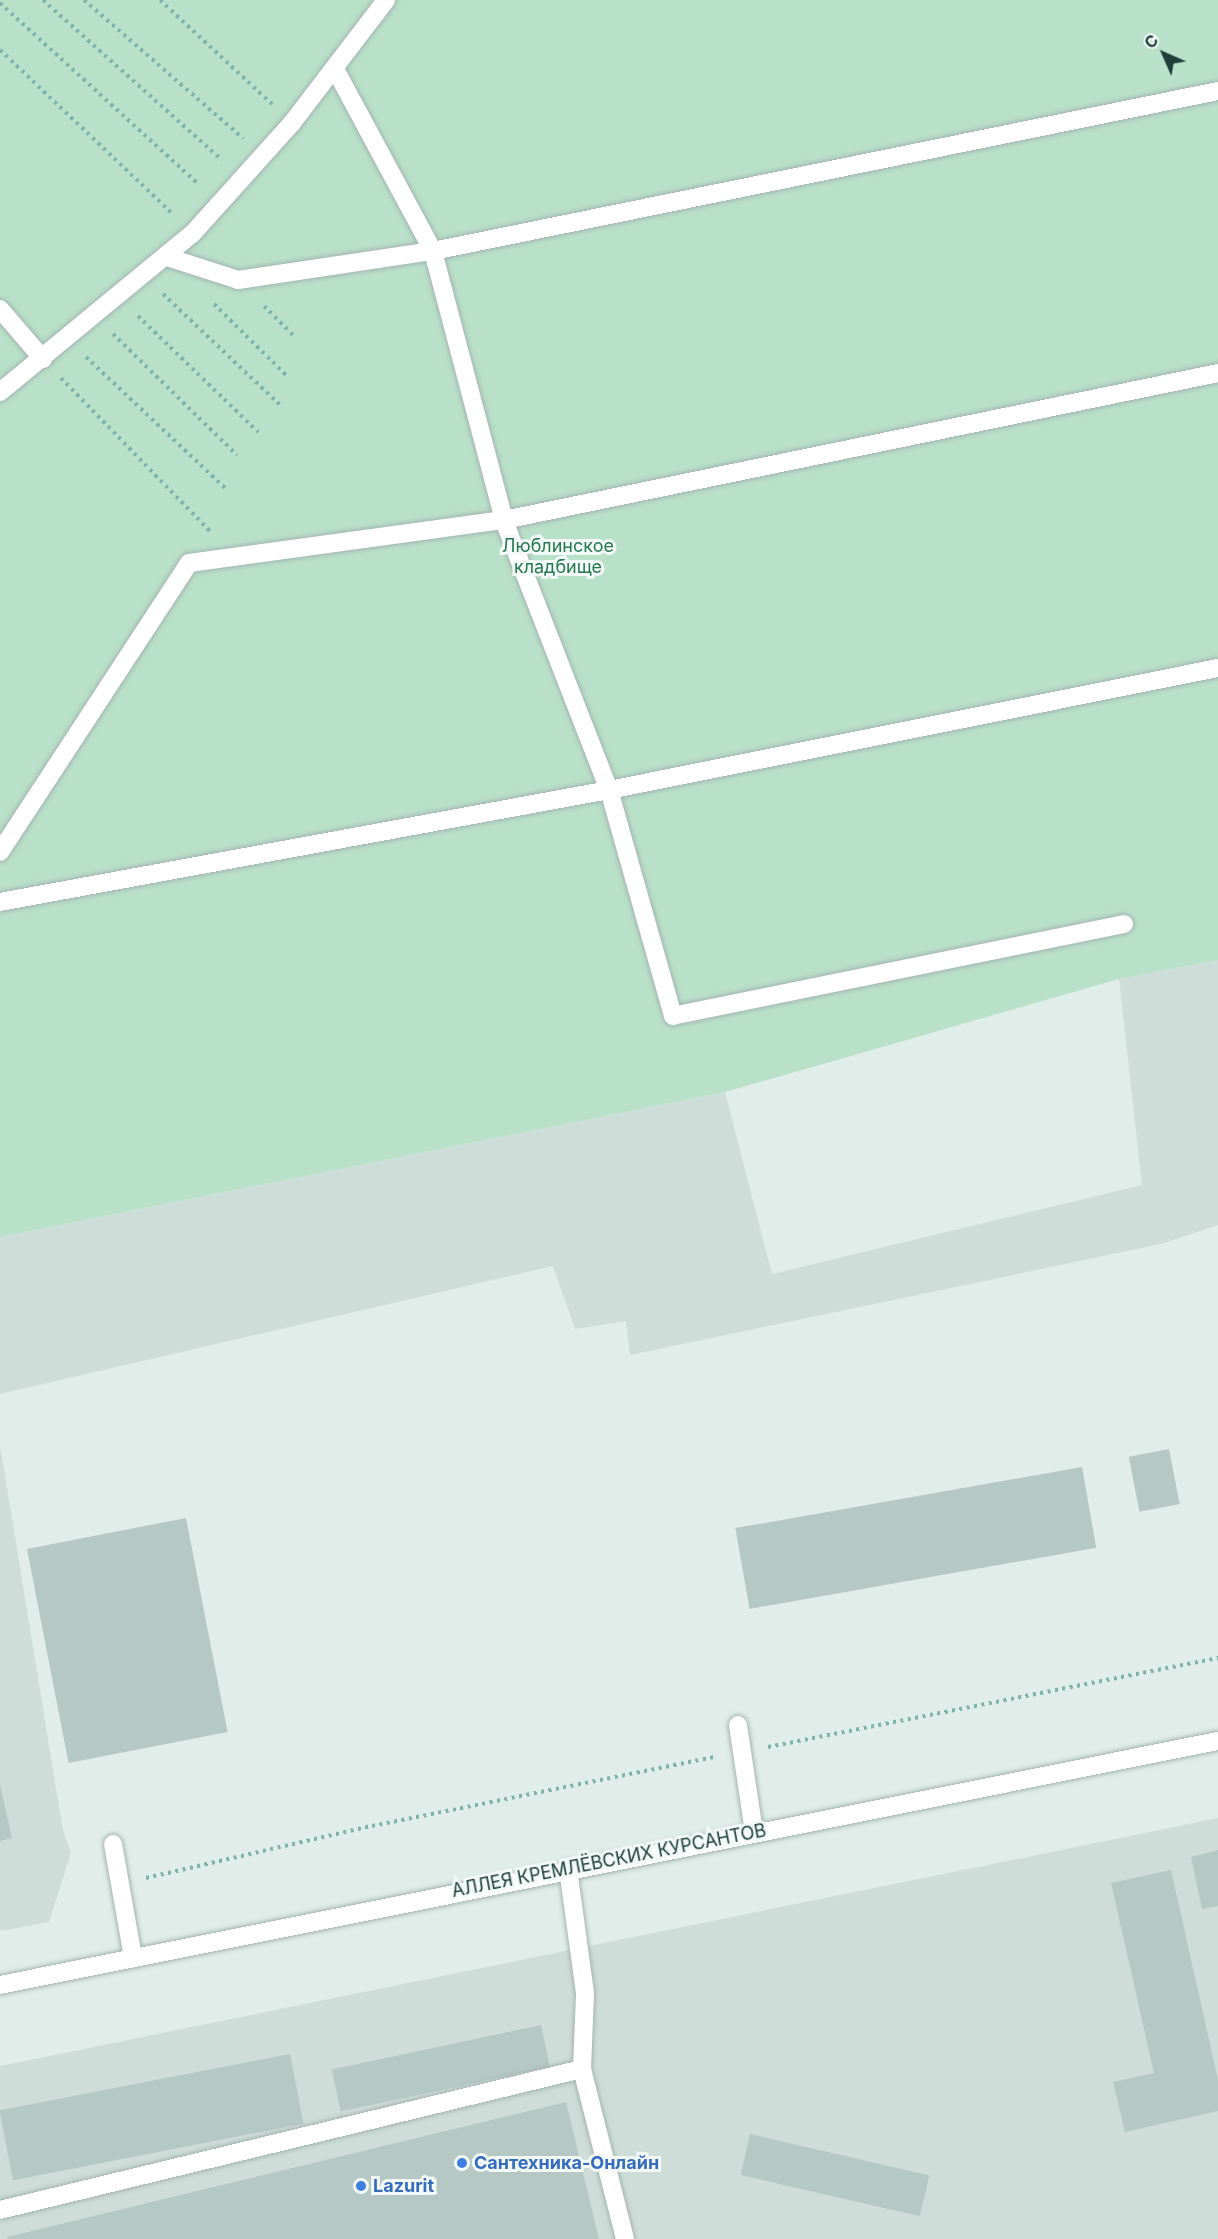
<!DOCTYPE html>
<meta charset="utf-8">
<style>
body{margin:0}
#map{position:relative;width:1218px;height:2239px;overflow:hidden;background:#e1ede9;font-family:Inter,sans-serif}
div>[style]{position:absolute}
.built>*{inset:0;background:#cfddd8}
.green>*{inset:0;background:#b9e0c8}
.building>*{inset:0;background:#b6c8c3;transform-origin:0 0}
.path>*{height:4px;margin-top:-2px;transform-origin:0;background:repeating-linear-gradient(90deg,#7fb3a9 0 3px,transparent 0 7.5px)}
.roads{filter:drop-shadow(0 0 2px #a3b5b1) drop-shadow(0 0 2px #a3b5b1)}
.service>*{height:18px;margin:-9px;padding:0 9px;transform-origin:9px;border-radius:9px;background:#fff}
.secondary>*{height:18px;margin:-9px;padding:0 9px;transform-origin:9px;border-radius:9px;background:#fff}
.dots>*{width:16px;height:16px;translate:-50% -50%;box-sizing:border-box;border:3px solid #f2f9f6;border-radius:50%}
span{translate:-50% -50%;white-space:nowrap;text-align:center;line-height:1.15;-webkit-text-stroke:6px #f2f9f6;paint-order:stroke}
.park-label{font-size:18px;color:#277951}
.street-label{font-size:18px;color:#203f3b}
.shop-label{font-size:18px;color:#366cbe;font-weight:700}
.left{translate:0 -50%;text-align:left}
.north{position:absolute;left:1134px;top:24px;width:60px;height:60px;-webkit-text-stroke:4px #f2f9f6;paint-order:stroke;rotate:315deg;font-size:16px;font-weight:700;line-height:24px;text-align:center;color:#203f3b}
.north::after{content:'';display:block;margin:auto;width:21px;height:27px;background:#203f3b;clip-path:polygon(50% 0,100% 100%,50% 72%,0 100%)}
</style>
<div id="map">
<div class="built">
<i style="clip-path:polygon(1218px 960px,1218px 1225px,1161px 1244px,630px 1355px,626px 1321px,575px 1329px,553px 1266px,0 1394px,0 1237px,725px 1092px,772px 1274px,1142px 1185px,1119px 979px)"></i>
<i style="clip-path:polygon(0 1445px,63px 1831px,71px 1853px,49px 1922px,0 1931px)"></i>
<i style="clip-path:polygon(1218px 1818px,1218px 2239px,0 2239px,0 2066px)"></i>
</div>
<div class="green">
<i style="clip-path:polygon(0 0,1218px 0,1218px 960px,1119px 979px,725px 1092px,0 1237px)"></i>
</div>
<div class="building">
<i style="left:1169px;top:1449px;width:56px;height:41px;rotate:79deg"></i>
<i style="left:1082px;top:1467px;width:82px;height:352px;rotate:80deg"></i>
<i style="left:186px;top:1518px;width:218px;height:162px;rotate:79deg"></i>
<i style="clip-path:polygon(0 1784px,12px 1838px,0 1841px)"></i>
<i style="clip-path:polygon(1218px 1850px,1218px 1906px,1202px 1909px,1191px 1857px)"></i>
<i style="clip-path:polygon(1171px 1870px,1218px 2080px,1218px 2111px,1125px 2132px,1113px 2082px,1154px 2073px,1111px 1883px)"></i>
<i style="left:541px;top:2025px;width:43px;height:214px;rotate:78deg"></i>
<i style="left:290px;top:2054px;width:71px;height:296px;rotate:79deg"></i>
<i style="clip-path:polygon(566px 2102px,599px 2239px,8px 2239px,7px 2237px)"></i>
<i style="left:750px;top:2134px;width:184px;height:42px;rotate:13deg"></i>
</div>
<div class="path">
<i style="left:43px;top:0;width:240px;rotate:41.8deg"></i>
<i style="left:84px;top:0;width:211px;rotate:41deg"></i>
<i style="left:160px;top:0;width:153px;rotate:42.9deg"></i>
<i style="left:0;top:3px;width:270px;rotate:42.4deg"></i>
<i style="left:0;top:50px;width:238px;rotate:43.5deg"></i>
<i style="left:163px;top:294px;width:161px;rotate:43.5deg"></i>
<i style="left:214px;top:304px;width:101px;rotate:44.6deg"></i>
<i style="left:264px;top:306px;width:44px;rotate:45deg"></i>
<i style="left:138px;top:316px;width:167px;rotate:44deg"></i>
<i style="left:113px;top:334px;width:173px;rotate:44.3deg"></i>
<i style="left:86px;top:357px;width:191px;rotate:43.3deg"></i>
<i style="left:61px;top:378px;width:215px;rotate:45.8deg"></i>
<i style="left:768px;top:1747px;width:459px;rotate:-11.2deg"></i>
<i style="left:146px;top:1878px;width:232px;rotate:-13deg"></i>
<i style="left:372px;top:1826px;width:349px;rotate:-11.4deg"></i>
</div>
<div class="roads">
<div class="service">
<i style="left:167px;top:257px;width:75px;rotate:17.9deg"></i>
<i style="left:238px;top:280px;width:197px;rotate:-8.5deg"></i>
<i style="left:433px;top:251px;width:207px;rotate:-118.3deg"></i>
<i style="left:0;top:309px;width:66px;rotate:49.3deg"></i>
<i style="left:0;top:392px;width:250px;rotate:-39.5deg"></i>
<i style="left:193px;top:233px;width:148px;rotate:-48deg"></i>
<i style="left:292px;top:123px;width:155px;rotate:-52.6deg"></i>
<i style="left:0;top:852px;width:345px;rotate:-56.8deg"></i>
<i style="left:189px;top:563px;width:318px;rotate:-7.8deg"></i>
<i style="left:504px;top:520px;width:729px;rotate:-11.63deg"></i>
<i style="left:0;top:902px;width:619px;rotate:-10.42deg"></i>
<i style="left:609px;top:790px;width:621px;rotate:-11.33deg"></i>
<i style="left:1124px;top:924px;width:460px;rotate:168.5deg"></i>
<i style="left:673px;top:1016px;width:235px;rotate:-105.8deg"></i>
<i style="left:609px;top:790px;width:290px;rotate:-111.3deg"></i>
<i style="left:504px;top:520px;width:278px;rotate:-104.8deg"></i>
<i style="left:433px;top:251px;width:801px;rotate:-11.52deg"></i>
<i style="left:738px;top:1725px;width:108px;rotate:81.5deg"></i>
<i style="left:113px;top:1844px;width:116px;rotate:80deg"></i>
<i style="left:582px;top:2069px;width:175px;rotate:75.8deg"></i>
<i style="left:0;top:2210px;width:599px;rotate:-13.62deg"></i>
<i style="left:582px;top:2069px;width:76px;rotate:-87.7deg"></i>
<i style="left:585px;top:1993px;width:125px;rotate:-97.8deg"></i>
</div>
<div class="secondary">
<i style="left:0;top:1985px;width:1242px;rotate:-11.33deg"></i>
</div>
</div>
<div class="dots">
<i style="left:462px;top:2163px;background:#3f7fe0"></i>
<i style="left:361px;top:2186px;background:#3f7fe0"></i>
</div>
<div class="park-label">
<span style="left:558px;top:557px">Люблинское<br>кладбище</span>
</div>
<div class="street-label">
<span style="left:609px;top:1861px;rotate:-11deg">АЛЛЕЯ КРЕМЛЁВСКИХ КУРСАНТОВ</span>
</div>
<div class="shop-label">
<span class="left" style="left:474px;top:2163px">Сантехника-Онлайн</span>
<span class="left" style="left:373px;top:2186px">Lazurit</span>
</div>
<div class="north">С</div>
</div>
